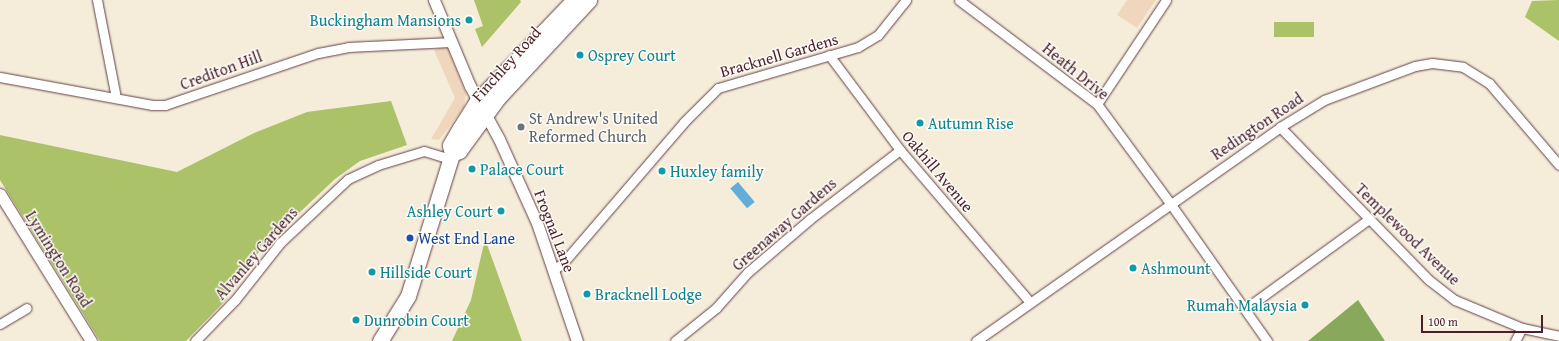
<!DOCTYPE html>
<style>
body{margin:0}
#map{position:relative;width:1559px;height:341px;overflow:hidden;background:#f5edda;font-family:"Gentium Book Plus",serif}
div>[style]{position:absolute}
.built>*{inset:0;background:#efd6bc}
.green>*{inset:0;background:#abc268;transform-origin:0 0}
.forest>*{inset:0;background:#88a85c}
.water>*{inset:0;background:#62adda;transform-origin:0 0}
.roads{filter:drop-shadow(0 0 1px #643e45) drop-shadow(0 0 1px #643e45)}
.minor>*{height:9px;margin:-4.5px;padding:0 4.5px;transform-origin:4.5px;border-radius:4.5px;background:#fff}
.tertiary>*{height:11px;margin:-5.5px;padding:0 5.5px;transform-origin:5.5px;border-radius:5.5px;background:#fff}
.trunk>*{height:15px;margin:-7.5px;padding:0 7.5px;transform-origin:7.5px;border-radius:7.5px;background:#fff}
.dots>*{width:11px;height:11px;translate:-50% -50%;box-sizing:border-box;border:2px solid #fdfcf7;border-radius:50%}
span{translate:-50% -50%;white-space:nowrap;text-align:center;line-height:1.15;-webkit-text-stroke:3px #fdfcf7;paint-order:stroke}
.culture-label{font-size:16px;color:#0d838f}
.right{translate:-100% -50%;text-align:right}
.left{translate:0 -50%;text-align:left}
.street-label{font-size:16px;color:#4a1f2b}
.worship-label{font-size:16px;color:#5b616d}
.transit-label{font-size:16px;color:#164399}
.scale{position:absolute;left:1421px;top:315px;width:122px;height:18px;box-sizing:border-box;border:2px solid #4a1f2b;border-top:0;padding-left:5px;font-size:12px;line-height:14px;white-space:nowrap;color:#4a1f2b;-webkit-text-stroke:3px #fdfcf7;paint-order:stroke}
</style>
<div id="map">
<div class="built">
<i style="clip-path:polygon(1127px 0,1156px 0,1137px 28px,1117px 15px)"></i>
<i style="clip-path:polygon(447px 45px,466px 94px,464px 107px,439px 140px,431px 139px,455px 98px,434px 50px)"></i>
</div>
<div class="green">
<i style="clip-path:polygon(474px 0,520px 0,521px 2px,482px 47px,475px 29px,483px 26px)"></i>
<i style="clip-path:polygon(1559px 0,1559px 41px,1525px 17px,1532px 1px)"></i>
<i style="left:1274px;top:22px;width:40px;height:15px"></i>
<i style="clip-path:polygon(391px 101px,407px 145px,360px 161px,335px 179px,261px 249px,225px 301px,186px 341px,100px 341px,0 180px,0 135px,177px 172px,254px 133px,307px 112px)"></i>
<i style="clip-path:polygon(485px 239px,522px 341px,452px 341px,471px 300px)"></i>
</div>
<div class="forest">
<i style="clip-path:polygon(1358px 300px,1385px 341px,1308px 341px)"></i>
</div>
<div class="water">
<i style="left:738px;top:182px;width:26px;height:10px;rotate:50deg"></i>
</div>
<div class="roads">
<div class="minor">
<i style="left:97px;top:0;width:100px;rotate:79deg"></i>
<i style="left:959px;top:0;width:173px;rotate:37deg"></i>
<i style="left:1097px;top:104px;width:123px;rotate:53.6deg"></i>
<i style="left:1170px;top:203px;width:169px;rotate:54.9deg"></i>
<i style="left:829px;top:55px;width:119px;rotate:53.2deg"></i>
<i style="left:900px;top:150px;width:200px;rotate:49.5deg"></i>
<i style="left:0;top:77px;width:155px;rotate:10.4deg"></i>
<i style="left:152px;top:105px;width:13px"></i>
<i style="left:165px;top:105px;width:162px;rotate:-18.8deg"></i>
<i style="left:318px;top:53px;width:31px;rotate:-11deg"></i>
<i style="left:348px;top:47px;width:103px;rotate:-2.8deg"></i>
<i style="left:1097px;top:104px;width:125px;rotate:-56.4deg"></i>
<i style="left:1280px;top:127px;width:214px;rotate:45.8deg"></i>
<i style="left:1429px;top:280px;width:33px;rotate:38deg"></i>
<i style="left:1455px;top:300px;width:73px;rotate:22.7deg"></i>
<i style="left:1522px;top:328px;width:38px;rotate:12deg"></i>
<i style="left:553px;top:270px;width:11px;rotate:-34deg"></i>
<i style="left:562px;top:264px;width:187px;rotate:-49.3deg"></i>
<i style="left:684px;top:122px;width:48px;rotate:-45deg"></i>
<i style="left:718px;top:88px;width:146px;rotate:-16.3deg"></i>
<i style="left:858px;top:47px;width:23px;rotate:-31deg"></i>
<i style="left:878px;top:35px;width:45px;rotate:-51.3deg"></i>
<i style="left:1245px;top:309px;width:153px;rotate:-36deg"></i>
<i style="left:0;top:324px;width:31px;rotate:-31deg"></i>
<i style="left:195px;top:341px;width:57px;rotate:-45.7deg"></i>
<i style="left:235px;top:300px;width:73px;rotate:-51.7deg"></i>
<i style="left:280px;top:243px;width:93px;rotate:-43.3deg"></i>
<i style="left:348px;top:179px;width:33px;rotate:-25deg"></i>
<i style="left:378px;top:165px;width:48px;rotate:-16.9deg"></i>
<i style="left:424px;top:151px;width:27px;rotate:17deg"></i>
<i style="left:675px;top:341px;width:53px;rotate:-38.8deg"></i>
<i style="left:716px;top:308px;width:48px;rotate:-48.4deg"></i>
<i style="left:748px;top:272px;width:82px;rotate:-40.5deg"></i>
<i style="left:810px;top:219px;width:113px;rotate:-37.5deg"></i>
<i style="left:976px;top:341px;width:372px;rotate:-35.1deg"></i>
<i style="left:1280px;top:127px;width:52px;rotate:-31.5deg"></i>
<i style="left:1324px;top:100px;width:97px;rotate:-20.5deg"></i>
<i style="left:1415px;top:66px;width:17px;rotate:-10deg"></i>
<i style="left:1432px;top:63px;width:31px;rotate:7deg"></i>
<i style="left:1463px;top:67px;width:31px;rotate:32deg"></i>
<i style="left:1489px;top:83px;width:108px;rotate:49.5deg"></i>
<i style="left:1515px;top:341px;width:15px;rotate:-62deg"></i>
</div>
<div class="tertiary">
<i style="left:434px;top:0;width:93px;rotate:67.3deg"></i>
<i style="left:470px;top:86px;width:60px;rotate:61.3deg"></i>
<i style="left:499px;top:139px;width:92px;rotate:65.7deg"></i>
<i style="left:537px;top:223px;width:125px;rotate:71.3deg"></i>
<i style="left:0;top:194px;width:173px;rotate:58.2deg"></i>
</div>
<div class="trunk">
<i style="left:452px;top:154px;width:8px;rotate:-23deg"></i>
<i style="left:459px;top:151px;width:66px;rotate:-53.7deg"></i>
<i style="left:498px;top:98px;width:134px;rotate:-47.1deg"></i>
<i style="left:380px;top:341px;width:53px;rotate:-58.1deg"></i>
<i style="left:408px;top:296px;width:149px;rotate:-72.8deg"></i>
<i style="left:452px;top:154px;width:9px;rotate:-103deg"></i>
<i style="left:450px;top:145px;width:20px;rotate:-60deg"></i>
<i style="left:460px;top:128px;width:32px;rotate:-58deg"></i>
<i style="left:477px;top:101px;width:140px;rotate:-46.2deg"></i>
</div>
</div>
<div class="dots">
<i style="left:469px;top:20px;background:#0f9aa8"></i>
<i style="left:580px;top:55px;background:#0f9aa8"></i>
<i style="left:920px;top:123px;background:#0f9aa8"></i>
<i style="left:521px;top:127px;background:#6b7280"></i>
<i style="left:472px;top:169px;background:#0f9aa8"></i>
<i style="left:662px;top:171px;background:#0f9aa8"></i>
<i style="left:501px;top:211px;background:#0f9aa8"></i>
<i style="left:410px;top:238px;background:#1a4fb4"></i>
<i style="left:1133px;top:268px;background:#0f9aa8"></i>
<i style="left:372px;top:272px;background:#0f9aa8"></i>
<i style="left:587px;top:294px;background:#0f9aa8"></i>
<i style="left:1305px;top:305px;background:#0f9aa8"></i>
<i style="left:356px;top:320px;background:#0f9aa8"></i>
</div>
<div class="culture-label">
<span class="right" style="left:461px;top:20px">Buckingham Mansions</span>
<span class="left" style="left:588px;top:55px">Osprey Court</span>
<span class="left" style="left:928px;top:123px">Autumn Rise</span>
<span class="left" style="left:480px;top:169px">Palace Court</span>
<span class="left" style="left:670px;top:171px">Huxley family</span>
<span class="right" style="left:493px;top:211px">Ashley Court</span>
<span class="left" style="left:1141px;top:268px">Ashmount</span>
<span class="left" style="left:380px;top:272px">Hillside Court</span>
<span class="left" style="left:595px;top:294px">Bracknell Lodge</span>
<span class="right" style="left:1297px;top:305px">Rumah Malaysia</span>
<span class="left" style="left:364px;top:320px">Dunrobin Court</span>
</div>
<div class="street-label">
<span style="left:779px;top:55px;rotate:-16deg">Bracknell Gardens</span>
<span style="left:506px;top:64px;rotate:-48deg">Finchley Road</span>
<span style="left:221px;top:70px;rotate:-20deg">Crediton Hill</span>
<span style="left:1076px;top:71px;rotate:39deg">Heath Drive</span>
<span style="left:1257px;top:126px;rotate:-34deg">Redington Road</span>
<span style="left:938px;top:171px;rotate:50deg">Oakhill Avenue</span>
<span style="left:784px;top:224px;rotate:-41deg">Greenaway Gardens</span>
<span style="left:555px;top:231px;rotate:69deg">Frognal Lane</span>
<span style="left:1408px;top:234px;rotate:44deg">Templewood Avenue</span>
<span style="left:256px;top:253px;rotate:-49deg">Alvanley Gardens</span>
<span style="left:59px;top:259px;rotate:58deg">Lymington Road</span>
</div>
<div class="worship-label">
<span class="left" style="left:529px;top:127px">St Andrew's United<br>Reformed Church</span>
</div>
<div class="transit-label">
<span class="left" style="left:418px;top:238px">West End Lane</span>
</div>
<div class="scale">100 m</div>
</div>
